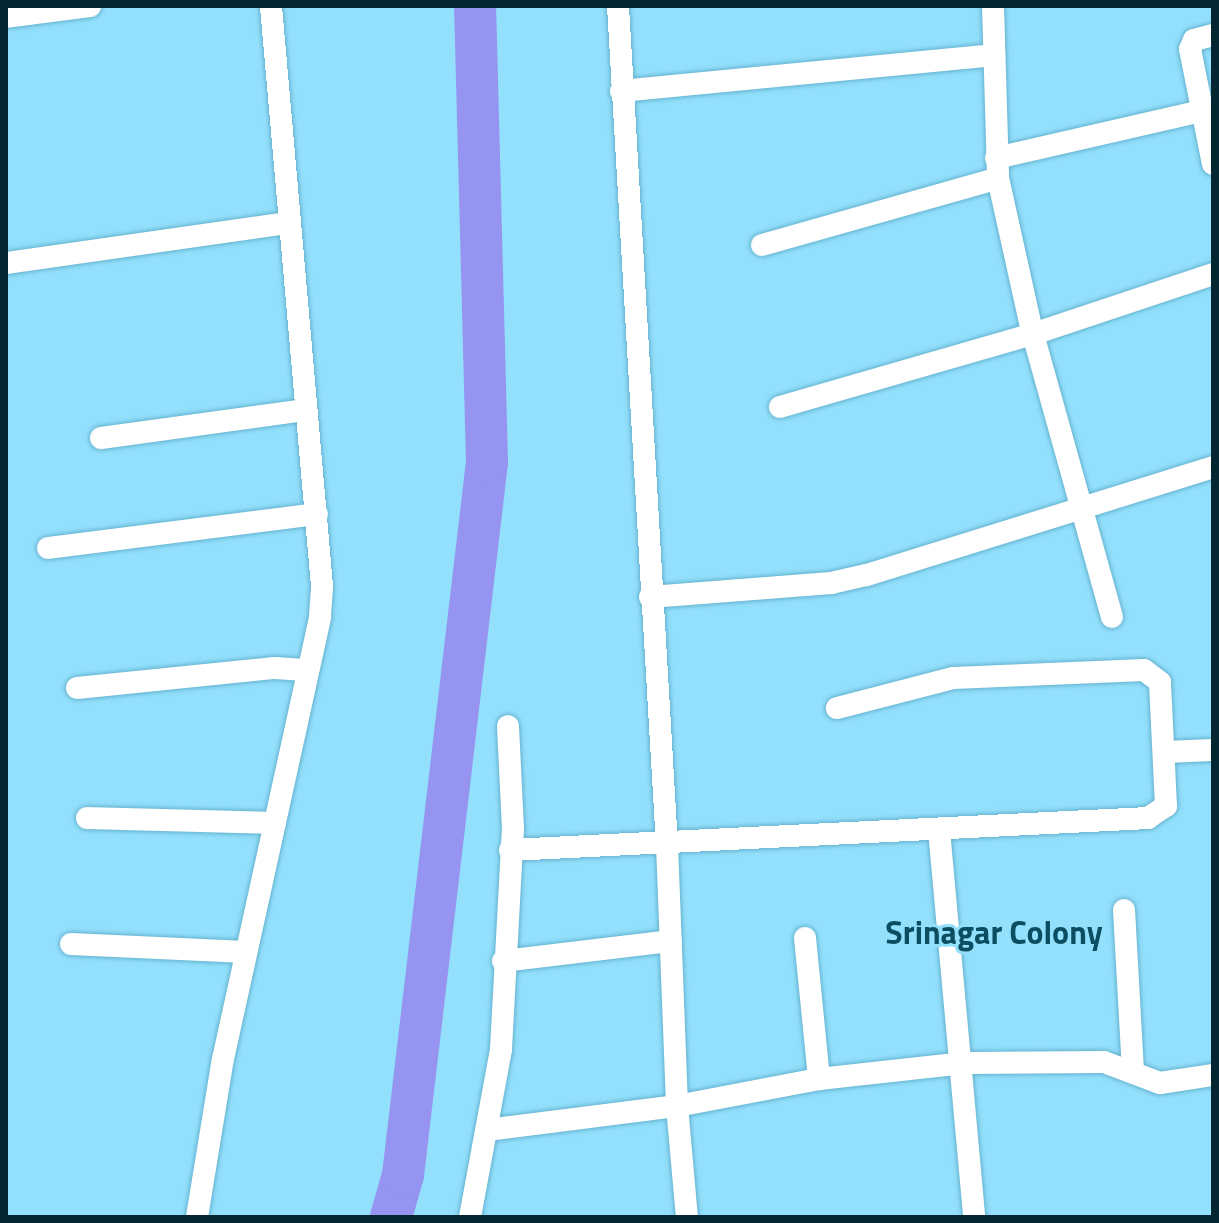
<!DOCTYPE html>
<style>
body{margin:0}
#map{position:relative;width:1219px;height:1223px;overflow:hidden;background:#93e0fd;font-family:"Titillium Web",sans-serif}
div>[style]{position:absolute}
.river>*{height:42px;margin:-21px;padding:0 21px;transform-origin:21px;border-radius:21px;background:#9594f0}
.roads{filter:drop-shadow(0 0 2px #66b3cf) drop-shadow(0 0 2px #66b3cf)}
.street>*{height:22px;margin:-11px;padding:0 11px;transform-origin:11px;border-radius:11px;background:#fff}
span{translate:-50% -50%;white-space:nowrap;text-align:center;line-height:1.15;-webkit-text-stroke:6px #93e0fd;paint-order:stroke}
.neighbourhood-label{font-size:32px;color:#0c4e61;font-weight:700}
.frame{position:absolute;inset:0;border:8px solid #042631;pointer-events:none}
</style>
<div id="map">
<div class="river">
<i style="left:391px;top:1217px;width:44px;rotate:-74.1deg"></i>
<i style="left:403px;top:1175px;width:718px;rotate:-83.28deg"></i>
<i style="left:487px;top:462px;width:456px;rotate:-91.5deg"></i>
</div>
<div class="roads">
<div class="street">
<i style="left:618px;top:6px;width:840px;rotate:86.66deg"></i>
<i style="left:667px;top:845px;width:261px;rotate:87.8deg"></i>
<i style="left:677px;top:1106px;width:111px;rotate:84.9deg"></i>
<i style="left:993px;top:6px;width:172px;rotate:88.3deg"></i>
<i style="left:998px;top:178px;width:153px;rotate:77.5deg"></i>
<i style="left:1031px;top:327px;width:301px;rotate:74.4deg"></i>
<i style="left:6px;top:17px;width:85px;rotate:-7.5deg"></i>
<i style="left:1213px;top:35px;width:20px;rotate:165deg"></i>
<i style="left:1194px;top:40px;width:10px;rotate:114deg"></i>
<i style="left:1190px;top:49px;width:117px;rotate:78.7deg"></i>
<i style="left:621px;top:91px;width:375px;rotate:-5.5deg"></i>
<i style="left:996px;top:158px;width:211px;rotate:-12.9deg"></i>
<i style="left:762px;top:245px;width:245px;rotate:-15.8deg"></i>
<i style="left:6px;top:263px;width:283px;rotate:-8.1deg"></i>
<i style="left:780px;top:407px;width:263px;rotate:-16.1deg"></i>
<i style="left:1033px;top:334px;width:190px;rotate:-18.4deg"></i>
<i style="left:101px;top:438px;width:207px;rotate:-7.8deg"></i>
<i style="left:48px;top:548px;width:271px;rotate:-7.2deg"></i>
<i style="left:650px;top:597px;width:182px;rotate:-4.4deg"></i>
<i style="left:831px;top:583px;width:37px;rotate:-13deg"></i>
<i style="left:867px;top:575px;width:362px;rotate:-17.3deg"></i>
<i style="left:77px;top:688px;width:199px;rotate:-5.8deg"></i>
<i style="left:275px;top:668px;width:30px;rotate:4deg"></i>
<i style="left:1166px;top:752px;width:47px;rotate:-2.4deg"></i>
<i style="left:87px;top:818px;width:188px;rotate:1.5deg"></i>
<i style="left:939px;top:830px;width:389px;rotate:84.8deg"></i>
<i style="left:510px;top:850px;width:639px;rotate:-2.87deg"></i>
<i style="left:1148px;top:818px;width:22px;rotate:-34deg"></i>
<i style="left:1166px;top:806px;width:124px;rotate:-92.8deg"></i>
<i style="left:1160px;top:682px;width:20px;rotate:-143deg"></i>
<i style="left:1144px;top:670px;width:191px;rotate:177.6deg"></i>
<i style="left:953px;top:678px;width:120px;rotate:165.5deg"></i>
<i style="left:1124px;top:910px;width:161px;rotate:86.8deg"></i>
<i style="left:805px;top:938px;width:142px;rotate:84.3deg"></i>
<i style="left:71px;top:944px;width:175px;rotate:2.6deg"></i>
<i style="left:503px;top:961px;width:169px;rotate:-6.8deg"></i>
<i style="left:487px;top:1130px;width:192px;rotate:-7.2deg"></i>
<i style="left:677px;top:1106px;width:145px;rotate:-10.8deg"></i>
<i style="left:819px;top:1079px;width:146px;rotate:-6.3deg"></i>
<i style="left:964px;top:1063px;width:140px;rotate:-0.4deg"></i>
<i style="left:1104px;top:1062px;width:60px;rotate:20.6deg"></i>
<i style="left:1160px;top:1083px;width:54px;rotate:-8.6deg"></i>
<i style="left:197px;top:1217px;width:160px;rotate:-80.7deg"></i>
<i style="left:223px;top:1059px;width:453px;rotate:-77.6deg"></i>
<i style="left:320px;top:616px;width:30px;rotate:-86deg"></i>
<i style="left:322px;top:586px;width:582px;rotate:-95.03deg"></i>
<i style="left:470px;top:1217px;width:171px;rotate:-79.5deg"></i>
<i style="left:501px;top:1049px;width:220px;rotate:-86.9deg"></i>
<i style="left:513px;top:829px;width:103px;rotate:-92.8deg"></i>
</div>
</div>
<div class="neighbourhood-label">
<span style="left:994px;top:932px">Srinagar Colony</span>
</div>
<div class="frame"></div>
</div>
